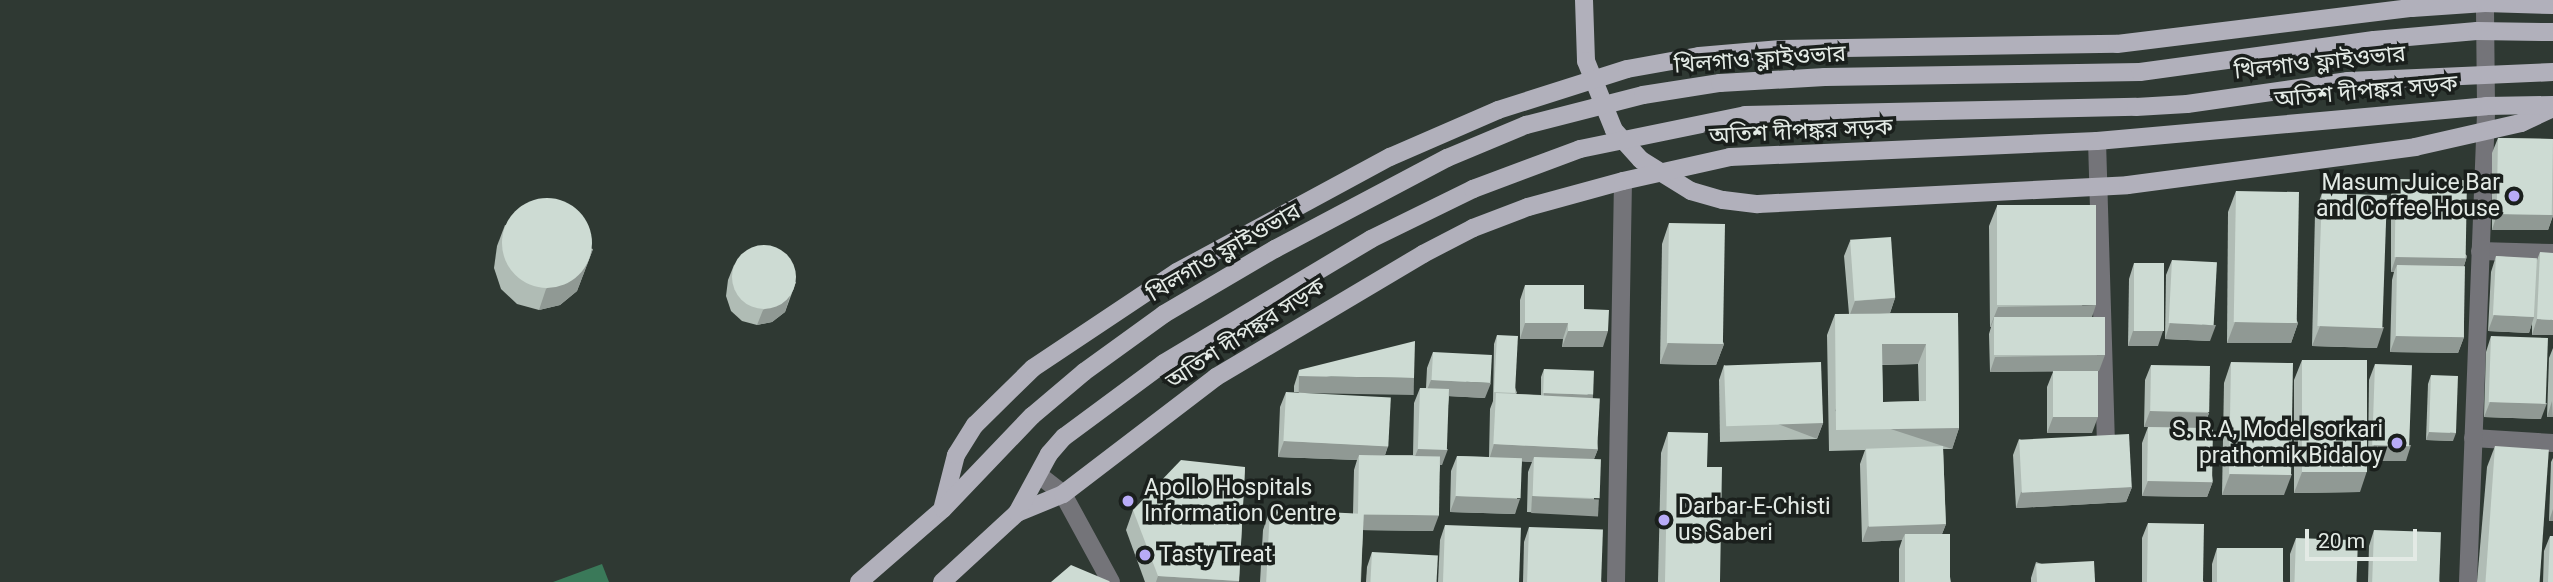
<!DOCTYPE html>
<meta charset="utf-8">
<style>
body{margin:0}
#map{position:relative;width:2553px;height:582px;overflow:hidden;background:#2f3933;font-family:Roboto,"Noto Sans Bengali",sans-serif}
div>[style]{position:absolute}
.water>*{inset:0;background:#3a7959}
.minor>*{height:18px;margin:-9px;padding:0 9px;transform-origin:9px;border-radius:9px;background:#747479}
.major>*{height:18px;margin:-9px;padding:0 9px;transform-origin:9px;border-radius:9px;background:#b1b0bb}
.wall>*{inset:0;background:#b0bcb5}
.shaded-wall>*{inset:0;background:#909994;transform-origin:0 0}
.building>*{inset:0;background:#cddbd3;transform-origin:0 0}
.round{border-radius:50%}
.dots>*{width:19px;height:19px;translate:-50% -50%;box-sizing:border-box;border:4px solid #1a1f1c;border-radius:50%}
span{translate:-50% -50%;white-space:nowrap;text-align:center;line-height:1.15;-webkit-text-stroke:7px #1a1f1c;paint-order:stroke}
.street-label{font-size:23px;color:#e3eae5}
.poi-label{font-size:23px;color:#e3eae5}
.right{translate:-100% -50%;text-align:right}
.left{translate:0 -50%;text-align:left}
.scale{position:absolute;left:2305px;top:529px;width:112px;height:32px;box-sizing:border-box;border:4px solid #e3eae5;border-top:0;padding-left:9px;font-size:21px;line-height:24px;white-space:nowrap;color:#e3eae5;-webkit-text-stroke:5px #1a1f1c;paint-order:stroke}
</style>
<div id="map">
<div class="water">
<i style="clip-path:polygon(602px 564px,609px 582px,553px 582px)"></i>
</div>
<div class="minor">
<i style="left:2097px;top:141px;width:297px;rotate:88.3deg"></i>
<i style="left:2480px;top:251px;width:73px;rotate:1.6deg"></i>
<i style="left:2473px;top:438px;width:80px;rotate:3.6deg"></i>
<i style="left:1039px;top:475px;width:31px;rotate:38deg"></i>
<i style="left:1063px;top:494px;width:100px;rotate:61.4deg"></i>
<i style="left:1616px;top:582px;width:401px;rotate:-89deg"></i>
<i style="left:2468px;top:582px;width:476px;rotate:-87.8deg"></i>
<i style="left:2486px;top:106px;width:103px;rotate:-90.6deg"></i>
</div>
<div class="major">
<i style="left:1584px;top:0;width:61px;rotate:88.1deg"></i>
<i style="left:1586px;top:61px;width:74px;rotate:67.9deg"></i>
<i style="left:1614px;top:130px;width:40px;rotate:48deg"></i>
<i style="left:1641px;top:160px;width:59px;rotate:31.8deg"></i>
<i style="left:1691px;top:191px;width:33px;rotate:16deg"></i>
<i style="left:1723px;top:200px;width:35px;rotate:7deg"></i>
<i style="left:1758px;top:204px;width:370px;rotate:-2.9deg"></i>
<i style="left:2128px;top:185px;width:290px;rotate:-7.5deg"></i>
<i style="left:2415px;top:147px;width:109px;rotate:-12.8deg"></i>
<i style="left:2521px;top:123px;width:35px;rotate:-25deg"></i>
<i style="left:943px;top:506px;width:53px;rotate:-75.7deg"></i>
<i style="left:956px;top:455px;width:36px;rotate:-58deg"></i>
<i style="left:975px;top:425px;width:81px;rotate:-44.5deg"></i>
<i style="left:1033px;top:368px;width:173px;rotate:-33.7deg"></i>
<i style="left:1177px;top:272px;width:242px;rotate:-28.4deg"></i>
<i style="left:1390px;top:157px;width:118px;rotate:-23.5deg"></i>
<i style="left:1498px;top:110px;width:135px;rotate:-17.6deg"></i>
<i style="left:1627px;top:69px;width:73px;rotate:-10.2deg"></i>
<i style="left:1699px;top:56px;width:82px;rotate:-4.9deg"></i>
<i style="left:1781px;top:49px;width:336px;rotate:-0.9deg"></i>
<i style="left:2117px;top:44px;width:297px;rotate:-7deg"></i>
<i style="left:2412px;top:8px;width:73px;rotate:-3.9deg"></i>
<i style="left:2485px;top:3px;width:68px;rotate:1.7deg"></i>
<i style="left:1017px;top:513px;width:50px;rotate:-22.4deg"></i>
<i style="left:1063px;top:494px;width:193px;rotate:-37.4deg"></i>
<i style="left:1216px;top:377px;width:241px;rotate:-30.7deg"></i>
<i style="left:1423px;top:254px;width:56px;rotate:-27.5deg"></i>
<i style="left:1473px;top:228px;width:59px;rotate:-20.9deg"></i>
<i style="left:1528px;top:207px;width:98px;rotate:-15.3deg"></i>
<i style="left:1623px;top:181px;width:110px;rotate:-12.6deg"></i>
<i style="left:1730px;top:157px;width:367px;rotate:-2.5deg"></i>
<i style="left:2097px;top:141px;width:391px;rotate:-5.1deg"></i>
<i style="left:2486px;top:106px;width:67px;rotate:-0.9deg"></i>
<i style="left:859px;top:582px;width:111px;rotate:-41deg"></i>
<i style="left:943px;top:509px;width:129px;rotate:-46.3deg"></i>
<i style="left:1032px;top:416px;width:68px;rotate:-40.2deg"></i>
<i style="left:1084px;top:372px;width:99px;rotate:-35.9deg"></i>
<i style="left:1164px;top:314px;width:129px;rotate:-30.4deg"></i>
<i style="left:1275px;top:249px;width:195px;rotate:-27.9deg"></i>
<i style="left:1447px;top:158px;width:86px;rotate:-22.7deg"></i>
<i style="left:1526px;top:125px;width:121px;rotate:-14.4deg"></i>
<i style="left:1643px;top:95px;width:78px;rotate:-8.9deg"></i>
<i style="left:1720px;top:83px;width:105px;rotate:-3.3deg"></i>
<i style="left:1825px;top:77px;width:315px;rotate:-0.9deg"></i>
<i style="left:2140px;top:72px;width:236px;rotate:-7.8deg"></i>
<i style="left:2374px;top:40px;width:103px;rotate:-5deg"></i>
<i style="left:2477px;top:31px;width:76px;rotate:0.8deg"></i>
<i style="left:942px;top:582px;width:102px;rotate:-42.6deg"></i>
<i style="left:1017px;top:513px;width:67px;rotate:-61.5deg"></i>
<i style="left:1049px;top:454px;width:23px;rotate:-49deg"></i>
<i style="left:1064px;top:437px;width:124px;rotate:-36.5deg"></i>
<i style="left:1164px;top:363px;width:241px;rotate:-30.9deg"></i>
<i style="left:1371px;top:239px;width:114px;rotate:-26.1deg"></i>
<i style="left:1473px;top:189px;width:114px;rotate:-20.5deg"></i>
<i style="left:1580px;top:149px;width:168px;rotate:-11.6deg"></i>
<i style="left:1745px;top:115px;width:391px;rotate:-1.2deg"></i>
<i style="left:2136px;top:107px;width:51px;rotate:-3.4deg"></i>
<i style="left:2187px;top:104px;width:163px;rotate:-8.1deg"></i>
<i style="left:2348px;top:81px;width:205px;rotate:-2.5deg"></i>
</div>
<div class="wall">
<i style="clip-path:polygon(2498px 138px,2553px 139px,2553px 216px,2548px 230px,2492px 230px,2492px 153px)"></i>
<i style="clip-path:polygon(2396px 179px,2467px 256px,2464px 266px,2464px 337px,2458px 353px,2390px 352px,2392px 280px,2394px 272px,2391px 272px,2391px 195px)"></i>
<i style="clip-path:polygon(2236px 191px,2298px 323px,2291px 343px,2227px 343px,2228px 212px)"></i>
<i style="clip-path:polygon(2322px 193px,2377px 348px,2312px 346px,2315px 214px)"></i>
<i style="clip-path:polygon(1997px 206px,2092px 317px,2099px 371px,1990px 372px,1989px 334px,1991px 327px,1990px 327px,1989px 226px)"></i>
<i style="clip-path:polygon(1669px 223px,1724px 344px,1716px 365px,1660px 364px,1662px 244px)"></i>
<i style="clip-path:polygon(505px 225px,593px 249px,577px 291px,560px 305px,539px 310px,517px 304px,501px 289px,494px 268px,497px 246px)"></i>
<i style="clip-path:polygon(evenodd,1850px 241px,1895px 298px,1890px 313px,1958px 313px,1959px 428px,1952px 449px,1943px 449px,1946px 524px,1942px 534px,1951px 582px,1899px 582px,1899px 549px,1902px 540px,1862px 542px,1860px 464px,1865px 450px,1829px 451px,1827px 335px,1835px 314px,1849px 314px,1844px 256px,1850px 241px,1918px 364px,1919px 401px,1883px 402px,1882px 365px,1918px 364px)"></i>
<i style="clip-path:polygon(2540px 252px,2553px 335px,2532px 335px,2532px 323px,2529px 333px,2488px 331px,2491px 272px,2496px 256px,2537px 260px)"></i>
<i style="clip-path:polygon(2172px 260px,2210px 341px,2165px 339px,2166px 275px)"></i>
<i style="clip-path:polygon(2134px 263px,2158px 346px,2128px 346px,2129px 279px)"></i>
<i style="clip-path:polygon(734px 265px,796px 282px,785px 312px,772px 322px,757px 325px,742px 321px,731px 311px,726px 296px,728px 280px)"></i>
<i style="clip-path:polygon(1525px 285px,1603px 347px,1562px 347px,1563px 339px,1520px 339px,1520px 300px)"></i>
<i style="clip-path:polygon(1497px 335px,1517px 393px,1516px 394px,1541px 395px,1541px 377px,1544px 369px,1592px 397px,1598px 449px,1594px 459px,1594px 515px,1527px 512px,1528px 472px,1532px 462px,1522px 461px,1515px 514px,1450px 512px,1451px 471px,1457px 456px,1489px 457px,1490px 409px,1493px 401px,1494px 344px)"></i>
<i style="clip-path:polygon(2491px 336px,2541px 419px,2484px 417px,2486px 352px)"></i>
<i style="clip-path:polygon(2553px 348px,2553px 417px,2547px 417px,2549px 358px)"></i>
<i style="clip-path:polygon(1433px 352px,1485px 398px,1449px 396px,1442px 465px,1440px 465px,1433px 531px,1363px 530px,1361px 582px,1260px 582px,1263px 530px,1270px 509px,1353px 514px,1354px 470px,1357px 460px,1278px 457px,1280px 407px,1286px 392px,1388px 446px,1385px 455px,1413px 455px,1414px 403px,1420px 388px,1426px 388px,1427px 368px)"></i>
<i style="clip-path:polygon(2302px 360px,2360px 492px,2294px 493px,2294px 380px)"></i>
<i style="clip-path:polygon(2231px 362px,2284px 495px,2222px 495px,2224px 383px)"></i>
<i style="clip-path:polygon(2375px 364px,2406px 461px,2368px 461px,2369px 380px)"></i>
<i style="clip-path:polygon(1724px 365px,1823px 423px,1817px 439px,1720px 442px,1719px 380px)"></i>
<i style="clip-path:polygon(2151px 365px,2209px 413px,2204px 427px,2213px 481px,2207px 497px,2142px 496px,2142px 443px,2148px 427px,2167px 427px,2144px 427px,2145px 380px)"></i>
<i style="clip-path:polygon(1299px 370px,1409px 394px,1294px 392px,1294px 386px)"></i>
<i style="clip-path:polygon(2053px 372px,2092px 433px,2047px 433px,2047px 387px)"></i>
<i style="clip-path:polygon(2431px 375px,2453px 441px,2426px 440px,2428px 384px)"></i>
<i style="clip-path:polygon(1668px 432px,1707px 467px,1720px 582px,1658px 582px,1661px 453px)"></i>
<i style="clip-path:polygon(2019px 439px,2132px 487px,2126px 502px,2016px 508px,2013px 455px)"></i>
<i style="clip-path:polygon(2495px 446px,2538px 582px,2477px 582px,2487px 467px)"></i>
<i style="clip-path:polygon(2553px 458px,2553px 521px,2549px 521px,2551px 462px)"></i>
<i style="clip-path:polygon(1245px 467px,1239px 582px,1145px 582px,1126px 530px,1133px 510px)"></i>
<i style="clip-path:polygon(2148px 523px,2204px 582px,2142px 582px,2142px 538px)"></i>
<i style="clip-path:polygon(1445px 525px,1518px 582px,1438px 582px,1440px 540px)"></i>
<i style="clip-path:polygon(1529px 527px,1602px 582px,1523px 582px,1524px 542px)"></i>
<i style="clip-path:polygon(2374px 530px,2440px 582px,2368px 582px,2369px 546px)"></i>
<i style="clip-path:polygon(2550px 536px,2553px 582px,2543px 582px,2544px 551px)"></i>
<i style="clip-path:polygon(2296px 538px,2357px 582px,2290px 582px,2290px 554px)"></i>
<i style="clip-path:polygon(2217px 548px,2284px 582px,2212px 582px,2212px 564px)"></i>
<i style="clip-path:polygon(1372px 552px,1437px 582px,1366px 582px,1367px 567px)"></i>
<i style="clip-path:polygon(2036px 562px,2095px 582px,2031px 582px,2031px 578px)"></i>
</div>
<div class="shaded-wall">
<i style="clip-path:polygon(2497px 214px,2553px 215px,2548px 230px,2492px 230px)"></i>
<i style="clip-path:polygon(593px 249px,577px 291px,560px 305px,539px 310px,546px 289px)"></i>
<i style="clip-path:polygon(2467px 256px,2462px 272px,2397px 265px,2394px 272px,2391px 272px,2396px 257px)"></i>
<i style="clip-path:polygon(790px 296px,785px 312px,772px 322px,757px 325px,763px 310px)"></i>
<i style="clip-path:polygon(1895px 298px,1890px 313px,1849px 317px,1855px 301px)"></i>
<i style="clip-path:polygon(2096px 305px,2089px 326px,1994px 318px,1991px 327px,1990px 327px,1998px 307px)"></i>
<i style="clip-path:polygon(2494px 315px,2534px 317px,2529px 333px,2488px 331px)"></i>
<i style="clip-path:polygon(2537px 319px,2553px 320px,2553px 335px,2532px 335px)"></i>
<i style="clip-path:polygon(2235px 322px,2298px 323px,2291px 343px,2227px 343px)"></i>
<i style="clip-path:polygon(1525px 323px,1568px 323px,1563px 339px,1520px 339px)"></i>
<i style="clip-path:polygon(2170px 323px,2216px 325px,2210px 341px,2165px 339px)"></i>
<i style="clip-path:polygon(2320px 326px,2384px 327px,2377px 348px,2312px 346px)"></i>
<i style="clip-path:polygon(1568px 331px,1608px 331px,1603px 347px,1562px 347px)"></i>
<i style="clip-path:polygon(2133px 331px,2163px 331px,2158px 346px,2128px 346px)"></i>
<i style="clip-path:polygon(2396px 336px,2464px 337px,2458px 353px,2390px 352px)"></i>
<i style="clip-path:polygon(1668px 343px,1724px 344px,1716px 365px,1660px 364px)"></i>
<i style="clip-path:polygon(1882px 344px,1926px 344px,1918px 364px,1874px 365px)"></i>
<i style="clip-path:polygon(2105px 355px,2099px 371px,1990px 372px,1995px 357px)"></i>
<i style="left:1299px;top:376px;width:115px;height:17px;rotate:1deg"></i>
<i style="clip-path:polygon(1431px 380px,1491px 383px,1485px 398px,1425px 395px)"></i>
<i style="left:1544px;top:393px;width:49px;height:9px;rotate:2deg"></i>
<i style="clip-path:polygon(2552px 401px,2553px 417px,2547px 417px)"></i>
<i style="clip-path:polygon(2490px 402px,2547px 403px,2541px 419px,2484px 417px)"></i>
<i style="clip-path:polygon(2150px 411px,2209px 413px,2203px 428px,2144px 427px)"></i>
<i style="clip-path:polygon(2053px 417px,2098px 417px,2092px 433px,2047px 433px)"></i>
<i style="left:1823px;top:423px;width:17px;height:97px;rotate:111deg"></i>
<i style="left:1959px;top:428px;width:22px;height:123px;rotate:108deg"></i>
<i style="clip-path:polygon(2429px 432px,2456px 433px,2453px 441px,2426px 440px)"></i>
<i style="clip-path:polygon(1284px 441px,1388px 446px,1383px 461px,1359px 455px,1357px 460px,1278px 457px)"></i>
<i style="clip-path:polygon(1494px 444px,1598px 449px,1592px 464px,1534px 457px,1532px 462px,1489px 460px)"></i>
<i style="clip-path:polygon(2374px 445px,2411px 445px,2406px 461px,2368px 461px)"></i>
<i style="clip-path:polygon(1418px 449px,1448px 449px,1442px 465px,1412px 464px)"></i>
<i style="clip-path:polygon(2367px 471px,2360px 492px,2294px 493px,2302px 472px)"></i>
<i style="clip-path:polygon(2230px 474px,2292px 474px,2284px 495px,2222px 495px)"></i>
<i style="clip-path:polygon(2148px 481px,2213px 481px,2207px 497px,2142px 496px)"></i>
<i style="clip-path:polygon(2132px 487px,2126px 502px,2016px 508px,2021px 492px)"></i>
<i style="clip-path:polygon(1456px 496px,1520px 499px,1515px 514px,1450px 512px)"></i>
<i style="left:1532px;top:496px;width:67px;height:17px;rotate:3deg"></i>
<i style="clip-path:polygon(2553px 509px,2553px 521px,2549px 521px)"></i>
<i style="clip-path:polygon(1359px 515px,1439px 515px,1433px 531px,1353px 530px)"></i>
<i style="clip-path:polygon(1946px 524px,1940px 539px,1905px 534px,1902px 540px,1862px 542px,1868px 526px)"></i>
<i style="clip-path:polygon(1158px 576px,1239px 581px,1239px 582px,1156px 582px)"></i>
</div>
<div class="building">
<i style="left:2498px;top:138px;width:55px;height:76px;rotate:1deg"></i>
<i style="left:2396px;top:179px;width:71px;height:78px;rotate:1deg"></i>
<i style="left:2236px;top:191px;width:63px;height:131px;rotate:1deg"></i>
<i style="left:2322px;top:193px;width:65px;height:133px;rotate:2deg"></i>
<i class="round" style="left:502px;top:198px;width:90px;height:90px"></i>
<i style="left:2096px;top:205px;width:100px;height:99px;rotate:90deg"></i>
<i style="left:1669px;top:223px;width:56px;height:120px;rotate:1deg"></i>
<i style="left:1891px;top:237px;width:61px;height:41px;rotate:86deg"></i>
<i class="round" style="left:732px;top:245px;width:64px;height:64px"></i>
<i style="clip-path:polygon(2540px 252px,2553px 253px,2553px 320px,2537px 319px)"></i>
<i style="left:2496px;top:256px;width:41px;height:59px;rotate:3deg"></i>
<i style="left:2172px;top:260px;width:45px;height:63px;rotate:3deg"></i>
<i style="left:2134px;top:263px;width:30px;height:68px"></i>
<i style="left:2397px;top:265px;width:68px;height:71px;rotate:1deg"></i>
<i style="clip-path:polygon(1525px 285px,1584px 285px,1584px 309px,1609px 310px,1608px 331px,1568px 331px,1568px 323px,1525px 323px)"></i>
<i style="clip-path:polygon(evenodd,1958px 313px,1959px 428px,1836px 430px,1835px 314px,1958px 313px,1882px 344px,1926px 344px,1926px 401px,1883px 402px,1882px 344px)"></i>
<i style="left:2105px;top:317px;width:38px;height:111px;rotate:90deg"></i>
<i style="left:1497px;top:335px;width:21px;height:57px;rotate:3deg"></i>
<i style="left:2491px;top:336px;width:57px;height:66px;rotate:2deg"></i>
<i style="clip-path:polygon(1415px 341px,1414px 378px,1299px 376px,1299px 370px)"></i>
<i style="left:1433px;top:352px;width:59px;height:28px;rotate:3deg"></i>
<i style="left:2302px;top:360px;width:65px;height:112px"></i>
<i style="left:1821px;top:362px;width:61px;height:97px;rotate:88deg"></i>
<i style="left:2231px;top:362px;width:62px;height:112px;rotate:1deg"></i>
<i style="left:2375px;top:364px;width:37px;height:81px;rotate:2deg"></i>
<i style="left:2151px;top:365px;width:59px;height:46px;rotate:1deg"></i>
<i style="left:1544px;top:369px;width:50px;height:24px;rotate:2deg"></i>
<i style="left:2098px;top:371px;width:46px;height:45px;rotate:90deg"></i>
<i style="left:2431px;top:375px;width:27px;height:57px;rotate:2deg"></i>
<i style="left:1420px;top:388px;width:29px;height:61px;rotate:2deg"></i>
<i style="left:1286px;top:392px;width:105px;height:49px;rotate:3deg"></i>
<i style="left:1496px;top:393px;width:104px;height:51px;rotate:3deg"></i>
<i style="left:2148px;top:427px;width:65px;height:54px;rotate:1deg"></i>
<i style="clip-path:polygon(1668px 432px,1708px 433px,1707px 467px,1722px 467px,1720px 582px,1665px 582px)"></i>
<i style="left:2129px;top:434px;width:53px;height:110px;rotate:87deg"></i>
<i style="left:1943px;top:446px;width:78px;height:77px;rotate:88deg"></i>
<i style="left:2495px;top:446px;width:54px;height:137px;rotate:4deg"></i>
<i style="left:1359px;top:455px;width:81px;height:59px;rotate:1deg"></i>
<i style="left:1457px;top:456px;width:65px;height:40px;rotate:2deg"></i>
<i style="left:1534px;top:457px;width:67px;height:39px;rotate:2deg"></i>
<i style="clip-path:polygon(1181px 460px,1245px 467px,1239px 581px,1158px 576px,1133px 510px)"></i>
<i style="left:1270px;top:509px;width:94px;height:73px;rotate:3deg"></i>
<i style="left:2148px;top:523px;width:56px;height:59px;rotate:1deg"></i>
<i style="left:1445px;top:525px;width:76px;height:57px;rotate:2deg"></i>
<i style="left:1529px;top:527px;width:74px;height:55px;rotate:2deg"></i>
<i style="left:2374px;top:530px;width:67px;height:52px;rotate:2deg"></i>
<i style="left:1905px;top:534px;width:45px;height:48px"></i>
<i style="clip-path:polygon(2550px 536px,2553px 536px,2553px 582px,2548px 582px)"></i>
<i style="left:2296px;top:538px;width:62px;height:44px;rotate:2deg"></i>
<i style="left:2217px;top:548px;width:66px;height:34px"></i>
<i style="left:1372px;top:552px;width:66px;height:30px;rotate:3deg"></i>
<i style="left:2094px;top:561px;width:21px;height:58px;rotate:87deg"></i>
<i style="clip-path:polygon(1071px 565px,1109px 581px,1110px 582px,1051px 582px)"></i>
</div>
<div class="dots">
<i style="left:2514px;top:196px;background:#b8abf7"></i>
<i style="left:2397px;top:443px;background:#b8abf7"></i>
<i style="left:1128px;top:501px;background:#b8abf7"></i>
<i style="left:1664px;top:520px;background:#b8abf7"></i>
<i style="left:1145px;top:555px;background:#b8abf7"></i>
</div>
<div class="street-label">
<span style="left:1760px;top:60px;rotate:-4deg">খিলগাও ফ্লাইওভার</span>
<span style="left:2320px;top:63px;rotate:-6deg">খিলগাও ফ্লাইওভার</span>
<span style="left:2366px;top:92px;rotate:-5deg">অতিশ দীপঙ্কর সড়ক</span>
<span style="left:1801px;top:132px;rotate:-3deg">অতিশ দীপঙ্কর সড়ক</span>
<span style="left:1224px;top:253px;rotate:-30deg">খিলগাও ফ্লাইওভার</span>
<span style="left:1246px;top:334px;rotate:-33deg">অতিশ দীপঙ্কর সড়ক</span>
</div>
<div class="poi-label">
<span class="right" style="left:2500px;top:196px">Masum Juice Bar<br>and Coffee House</span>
<span class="right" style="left:2383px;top:443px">S. R.A, Model sorkari<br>prathomik Bidaloy</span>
<span class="left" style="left:1144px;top:501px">Apollo Hospitals<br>Information Centre</span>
<span class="left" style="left:1678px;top:520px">Darbar-E-Chisti<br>us Saberi</span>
<span class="left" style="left:1159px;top:555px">Tasty Treat</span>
</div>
<div class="scale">20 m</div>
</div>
